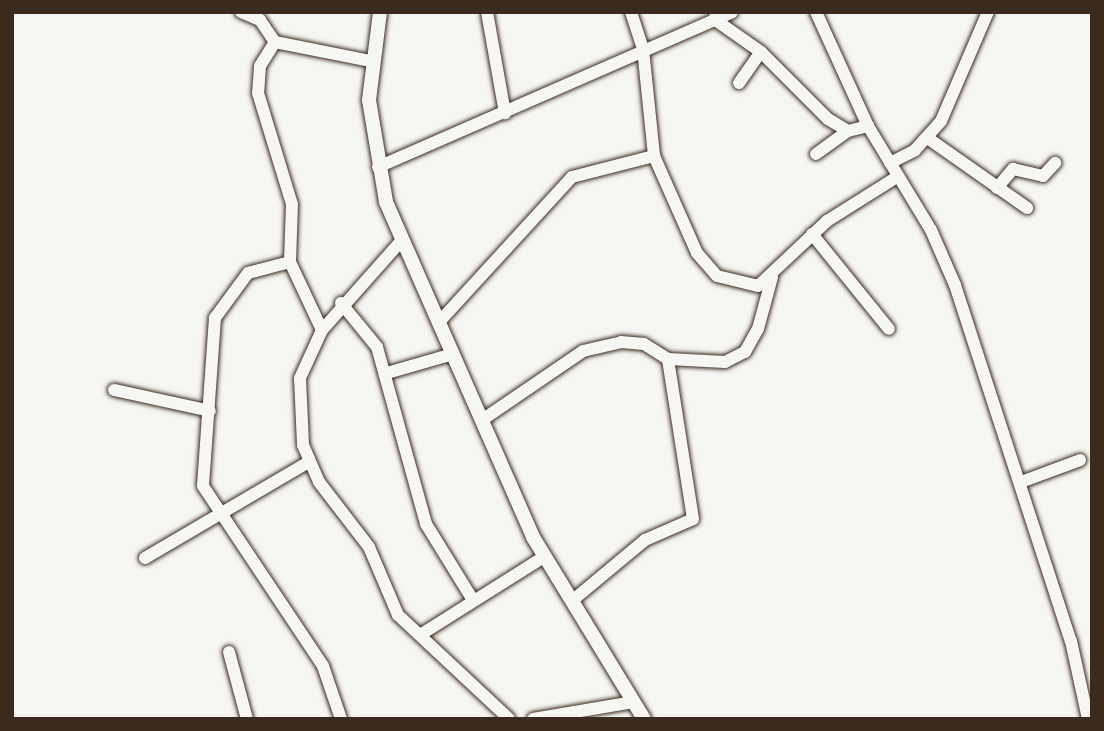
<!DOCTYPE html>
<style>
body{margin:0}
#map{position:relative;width:1104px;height:731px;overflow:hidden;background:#f6f6f2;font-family:Caveat,sans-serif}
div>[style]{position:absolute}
.roads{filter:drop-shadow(0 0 2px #3b2a1e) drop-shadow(0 0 2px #3b2a1e)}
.minor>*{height:12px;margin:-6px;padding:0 6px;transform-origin:6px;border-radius:6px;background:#f6f6f2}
.tertiary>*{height:14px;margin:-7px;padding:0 7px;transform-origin:7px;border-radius:7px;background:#f6f6f2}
span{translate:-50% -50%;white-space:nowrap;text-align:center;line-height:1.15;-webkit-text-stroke:7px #f6f6f2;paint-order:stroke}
.frame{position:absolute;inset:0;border:14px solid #3b2a1e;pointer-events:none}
</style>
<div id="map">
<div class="roads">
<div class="minor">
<i style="left:241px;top:12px;width:21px;rotate:23deg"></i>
<i style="left:260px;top:20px;width:27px;rotate:56deg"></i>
<i style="left:275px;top:42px;width:98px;rotate:11.2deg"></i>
<i style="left:487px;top:12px;width:103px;rotate:79.9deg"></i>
<i style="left:631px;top:12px;width:39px;rotate:72deg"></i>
<i style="left:643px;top:49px;width:108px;rotate:84.1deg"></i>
<i style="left:654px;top:156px;width:106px;rotate:66.1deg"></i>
<i style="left:697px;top:253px;width:30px;rotate:49deg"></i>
<i style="left:717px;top:276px;width:42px;rotate:13.7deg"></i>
<i style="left:758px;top:286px;width:95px;rotate:-43.3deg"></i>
<i style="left:827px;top:221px;width:83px;rotate:-32.2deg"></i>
<i style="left:816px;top:12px;width:125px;rotate:65.5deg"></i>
<i style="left:868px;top:126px;width:122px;rotate:58.8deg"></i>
<i style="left:931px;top:230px;width:60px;rotate:66.4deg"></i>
<i style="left:955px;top:285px;width:374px;rotate:72deg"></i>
<i style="left:1071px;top:641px;width:80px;rotate:77.7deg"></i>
<i style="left:714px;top:19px;width:57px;rotate:35.1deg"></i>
<i style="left:761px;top:52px;width:95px;rotate:45deg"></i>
<i style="left:828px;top:119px;width:23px;rotate:31deg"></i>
<i style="left:848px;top:131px;width:21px;rotate:-14deg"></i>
<i style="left:275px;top:42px;width:28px;rotate:122deg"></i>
<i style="left:260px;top:66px;width:27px;rotate:94deg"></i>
<i style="left:258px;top:93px;width:116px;rotate:73deg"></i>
<i style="left:292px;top:204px;width:58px;rotate:92deg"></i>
<i style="left:290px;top:262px;width:75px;rotate:64.8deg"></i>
<i style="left:739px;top:83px;width:38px;rotate:-55deg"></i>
<i style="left:929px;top:139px;width:120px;rotate:35.1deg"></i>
<i style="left:816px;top:154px;width:39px;rotate:-36deg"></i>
<i style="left:890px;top:163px;width:28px;rotate:-27deg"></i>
<i style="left:915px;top:150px;width:39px;rotate:-48deg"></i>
<i style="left:941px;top:121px;width:119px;rotate:-66.7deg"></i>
<i style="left:378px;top:167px;width:386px;rotate:-23.6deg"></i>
<i style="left:997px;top:188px;width:25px;rotate:-50deg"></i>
<i style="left:1013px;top:169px;width:31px;rotate:13deg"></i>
<i style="left:1043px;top:176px;width:18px;rotate:-47deg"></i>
<i style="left:812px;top:234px;width:122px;rotate:51deg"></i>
<i style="left:402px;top:240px;width:120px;rotate:131.6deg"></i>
<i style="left:322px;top:330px;width:53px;rotate:114.6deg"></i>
<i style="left:300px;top:378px;width:67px;rotate:87.4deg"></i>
<i style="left:303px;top:445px;width:40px;rotate:66.6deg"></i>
<i style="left:319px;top:482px;width:82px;rotate:52.4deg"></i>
<i style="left:369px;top:547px;width:74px;rotate:66.9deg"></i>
<i style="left:398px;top:615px;width:152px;rotate:43.1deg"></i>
<i style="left:290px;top:262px;width:43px;rotate:165.3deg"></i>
<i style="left:248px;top:273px;width:56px;rotate:126.3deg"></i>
<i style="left:215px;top:318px;width:168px;rotate:94.1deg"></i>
<i style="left:203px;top:486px;width:216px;rotate:56.3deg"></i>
<i style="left:323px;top:666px;width:56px;rotate:71.2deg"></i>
<i style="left:341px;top:303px;width:57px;rotate:50.7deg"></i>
<i style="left:377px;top:347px;width:184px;rotate:74.5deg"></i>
<i style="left:426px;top:524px;width:89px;rotate:58.3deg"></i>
<i style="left:440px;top:321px;width:195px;rotate:-47.5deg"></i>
<i style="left:572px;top:177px;width:85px;rotate:-14.4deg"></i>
<i style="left:387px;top:373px;width:69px;rotate:-16.1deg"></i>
<i style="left:114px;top:390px;width:98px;rotate:12.3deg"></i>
<i style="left:482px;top:420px;width:122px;rotate:-34.3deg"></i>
<i style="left:583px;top:351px;width:39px;rotate:-13deg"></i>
<i style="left:621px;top:342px;width:23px;rotate:5deg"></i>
<i style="left:644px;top:344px;width:28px;rotate:32deg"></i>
<i style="left:668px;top:359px;width:57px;rotate:3deg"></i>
<i style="left:725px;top:362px;width:22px;rotate:-27deg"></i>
<i style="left:745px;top:352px;width:26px;rotate:-61deg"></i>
<i style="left:758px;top:329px;width:54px;rotate:-74.9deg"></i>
<i style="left:1021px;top:482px;width:63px;rotate:-20.4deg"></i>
<i style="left:145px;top:558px;width:188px;rotate:-30.4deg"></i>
<i style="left:573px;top:600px;width:94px;rotate:-39.8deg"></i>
<i style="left:645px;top:540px;width:52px;rotate:-23.6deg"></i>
<i style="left:693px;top:519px;width:162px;rotate:-98.9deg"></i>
<i style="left:420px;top:635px;width:146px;rotate:-32.2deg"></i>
<i style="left:229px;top:652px;width:69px;rotate:75deg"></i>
<i style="left:533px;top:719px;width:102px;rotate:-9.6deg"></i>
</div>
<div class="tertiary">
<i style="left:380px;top:12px;width:89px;rotate:97.1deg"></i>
<i style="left:369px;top:100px;width:103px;rotate:80.5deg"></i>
<i style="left:386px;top:202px;width:366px;rotate:66.3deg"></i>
<i style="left:533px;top:537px;width:213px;rotate:58.6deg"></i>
</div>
</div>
<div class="frame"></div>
</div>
